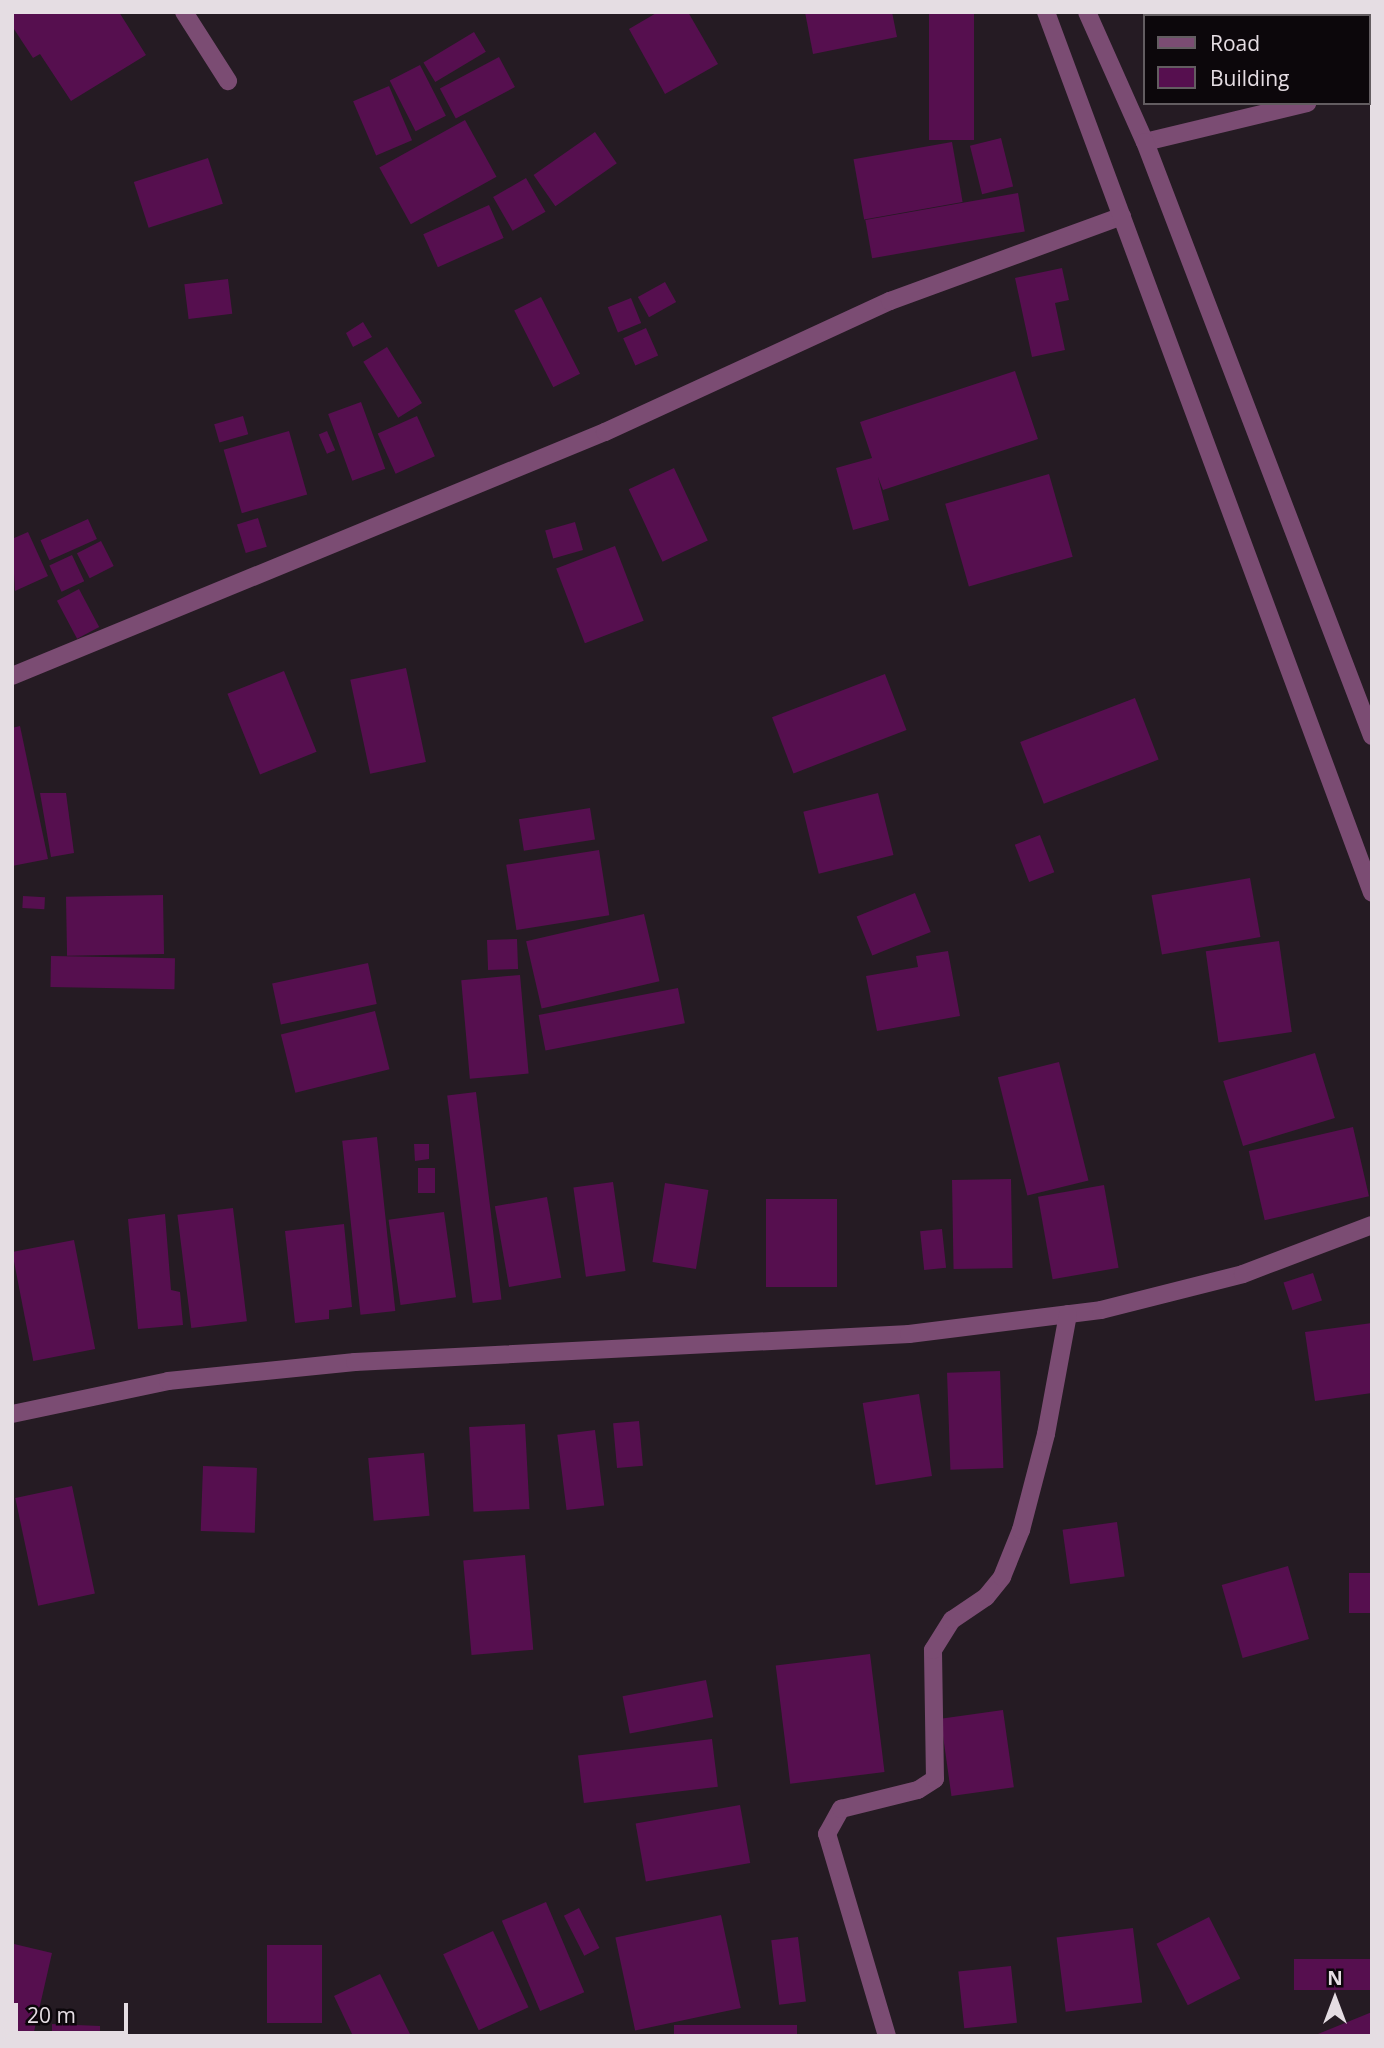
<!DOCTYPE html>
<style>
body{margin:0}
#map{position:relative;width:1384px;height:2048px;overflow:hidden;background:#251b23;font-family:"Open Sans",sans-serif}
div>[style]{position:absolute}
.building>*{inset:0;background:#560f4f;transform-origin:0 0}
.minor>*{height:18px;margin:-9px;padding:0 9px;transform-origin:9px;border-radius:9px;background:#7b4c73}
.tertiary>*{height:18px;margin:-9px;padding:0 9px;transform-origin:9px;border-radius:9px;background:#7b4c73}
span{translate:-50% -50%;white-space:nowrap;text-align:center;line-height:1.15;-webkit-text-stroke:6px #0c070b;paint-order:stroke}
.frame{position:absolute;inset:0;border:14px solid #e5dde3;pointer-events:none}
.legend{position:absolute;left:1143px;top:14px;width:228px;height:91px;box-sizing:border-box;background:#0c070b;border:2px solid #635d61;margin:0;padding:9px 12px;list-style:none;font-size:21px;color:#e5dde3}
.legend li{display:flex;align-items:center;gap:14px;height:35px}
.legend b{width:35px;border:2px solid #635d61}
.north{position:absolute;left:1300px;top:1964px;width:70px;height:70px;-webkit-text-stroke:5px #0c070b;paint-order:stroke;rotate:0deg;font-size:19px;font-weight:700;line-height:28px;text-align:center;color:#e5dde3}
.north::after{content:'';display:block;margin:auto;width:24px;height:32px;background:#e5dde3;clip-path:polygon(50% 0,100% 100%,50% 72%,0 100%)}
.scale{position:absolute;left:14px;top:2003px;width:114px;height:32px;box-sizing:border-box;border:4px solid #e5dde3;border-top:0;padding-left:9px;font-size:21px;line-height:24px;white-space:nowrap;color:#e5dde3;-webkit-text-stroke:5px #0c070b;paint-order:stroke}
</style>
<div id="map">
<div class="building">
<i style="clip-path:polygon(12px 12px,119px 12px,146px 55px,71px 101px,40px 54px,33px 58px,12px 26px)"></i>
<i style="clip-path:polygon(658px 12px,688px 12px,718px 64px,665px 94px,629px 29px)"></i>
<i style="clip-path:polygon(805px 12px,892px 12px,897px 37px,813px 54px)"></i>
<i style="left:929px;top:12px;width:45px;height:128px"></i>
<i style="left:1197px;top:12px;width:48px;height:4px"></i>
<i style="left:474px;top:32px;width:23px;height:59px;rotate:59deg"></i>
<i style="left:499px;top:57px;width:34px;height:67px;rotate:62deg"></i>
<i style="left:420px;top:65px;width:57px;height:34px;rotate:63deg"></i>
<i style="left:389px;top:86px;width:59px;height:39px;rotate:67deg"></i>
<i style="left:465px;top:120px;width:65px;height:98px;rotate:61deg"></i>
<i style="left:595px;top:132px;width:38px;height:75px;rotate:55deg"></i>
<i style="left:1001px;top:138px;width:50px;height:32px;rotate:76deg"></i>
<i style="left:952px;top:142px;width:61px;height:100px;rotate:80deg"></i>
<i style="left:208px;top:158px;width:48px;height:78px;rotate:72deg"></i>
<i style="left:526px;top:178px;width:39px;height:38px;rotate:60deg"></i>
<i style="left:1018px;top:193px;width:39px;height:155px;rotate:80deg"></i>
<i style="left:489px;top:205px;width:36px;height:72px;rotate:66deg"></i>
<i style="clip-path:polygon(1062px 268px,1069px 300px,1055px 303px,1065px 350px,1032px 357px,1015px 278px)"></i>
<i style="left:228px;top:279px;width:35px;height:44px;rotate:83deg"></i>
<i style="left:665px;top:282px;width:23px;height:31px;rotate:61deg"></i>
<i style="left:541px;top:297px;width:86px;height:30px;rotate:63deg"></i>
<i style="left:631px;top:298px;width:27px;height:25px;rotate:68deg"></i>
<i style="clip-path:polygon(363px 322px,372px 337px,353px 347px,346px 333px)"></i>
<i style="left:646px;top:328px;width:30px;height:25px;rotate:66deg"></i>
<i style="left:387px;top:347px;width:66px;height:28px;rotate:58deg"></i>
<i style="clip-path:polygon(1015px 371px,1038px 439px,883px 490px,878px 477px,889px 520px,853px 530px,836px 468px,872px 458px,860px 422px)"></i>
<i style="left:361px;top:402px;width:71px;height:35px;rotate:70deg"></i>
<i style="left:243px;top:416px;width:19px;height:30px;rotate:74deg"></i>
<i style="left:417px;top:416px;width:44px;height:43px;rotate:66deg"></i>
<i style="left:289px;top:431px;width:66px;height:68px;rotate:74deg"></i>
<i style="left:327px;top:431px;width:21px;height:9px;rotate:67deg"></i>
<i style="left:674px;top:468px;width:80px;height:50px;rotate:65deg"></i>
<i style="left:1049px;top:474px;width:86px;height:108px;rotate:74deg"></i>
<i style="left:258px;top:518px;width:30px;height:22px;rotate:73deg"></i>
<i style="left:88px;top:519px;width:22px;height:52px;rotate:66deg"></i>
<i style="left:575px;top:522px;width:29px;height:31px;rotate:74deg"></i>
<i style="clip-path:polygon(28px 532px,48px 576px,15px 591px,12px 539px)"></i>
<i style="left:101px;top:541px;width:28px;height:27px;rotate:63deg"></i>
<i style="left:615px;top:546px;width:80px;height:63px;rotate:69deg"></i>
<i style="left:72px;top:555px;width:29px;height:25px;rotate:65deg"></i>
<i style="left:79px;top:589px;width:43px;height:25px;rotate:62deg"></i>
<i style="left:406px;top:668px;width:96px;height:57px;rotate:78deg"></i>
<i style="left:284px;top:671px;width:87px;height:61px;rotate:68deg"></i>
<i style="left:885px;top:674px;width:60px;height:121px;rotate:69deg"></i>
<i style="left:1135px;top:698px;width:66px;height:123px;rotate:69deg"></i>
<i style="clip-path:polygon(20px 726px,48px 859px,12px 866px,12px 728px)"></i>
<i style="clip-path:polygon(40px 793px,66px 793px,74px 853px,51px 857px)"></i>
<i style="left:878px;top:793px;width:64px;height:77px;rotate:76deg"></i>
<i style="left:590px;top:808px;width:32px;height:72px;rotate:81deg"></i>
<i style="left:1040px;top:835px;width:40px;height:27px;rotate:69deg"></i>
<i style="left:599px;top:850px;width:66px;height:94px;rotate:81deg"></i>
<i style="left:1250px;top:878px;width:60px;height:100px;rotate:80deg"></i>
<i style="left:915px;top:893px;width:42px;height:63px;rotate:68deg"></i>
<i style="left:163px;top:895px;width:59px;height:97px;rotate:89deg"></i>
<i style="left:23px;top:896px;width:22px;height:12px;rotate:3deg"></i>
<i style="left:644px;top:914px;width:69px;height:121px;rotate:77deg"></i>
<i style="left:517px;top:939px;width:30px;height:30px;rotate:88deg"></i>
<i style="left:1279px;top:941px;width:92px;height:74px;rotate:82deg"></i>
<i style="clip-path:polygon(948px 951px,960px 1016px,877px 1031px,866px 976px,918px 967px,916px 956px)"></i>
<i style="left:51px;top:956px;width:124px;height:31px;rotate:1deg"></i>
<i style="left:368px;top:963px;width:42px;height:98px;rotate:78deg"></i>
<i style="left:520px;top:975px;width:99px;height:59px;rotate:85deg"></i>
<i style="left:678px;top:988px;width:36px;height:142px;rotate:79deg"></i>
<i style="left:375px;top:1011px;width:60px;height:97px;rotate:76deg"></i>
<i style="left:1315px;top:1053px;width:68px;height:96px;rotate:73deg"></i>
<i style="left:1059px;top:1062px;width:122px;height:63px;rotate:76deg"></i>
<i style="left:476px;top:1092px;width:209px;height:29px;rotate:83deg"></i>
<i style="left:1353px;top:1127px;width:71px;height:107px;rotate:77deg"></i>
<i style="left:377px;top:1137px;width:175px;height:35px;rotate:84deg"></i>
<i style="clip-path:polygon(414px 1144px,429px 1144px,429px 1159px,415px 1161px)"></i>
<i style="left:418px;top:1168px;width:17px;height:25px"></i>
<i style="left:1011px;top:1179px;width:89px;height:59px;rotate:89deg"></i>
<i style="left:613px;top:1182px;width:90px;height:40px;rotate:82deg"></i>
<i style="left:665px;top:1183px;width:44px;height:80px;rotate:9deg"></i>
<i style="left:1104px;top:1185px;width:84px;height:67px;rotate:80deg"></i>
<i style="left:547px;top:1197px;width:82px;height:53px;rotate:80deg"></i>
<i style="left:766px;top:1199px;width:71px;height:88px"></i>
<i style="left:233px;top:1208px;width:114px;height:56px;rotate:83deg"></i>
<i style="left:444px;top:1212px;width:86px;height:56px;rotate:82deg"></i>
<i style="clip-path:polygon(165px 1214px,171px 1290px,180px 1292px,183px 1325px,138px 1329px,128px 1219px)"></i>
<i style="clip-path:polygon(344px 1224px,352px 1307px,329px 1310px,329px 1319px,295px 1323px,285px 1231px)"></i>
<i style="left:942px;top:1229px;width:39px;height:22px;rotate:84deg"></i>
<i style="left:74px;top:1240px;width:111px;height:63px;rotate:79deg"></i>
<i style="left:1313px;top:1273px;width:29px;height:31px;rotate:72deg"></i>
<i style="clip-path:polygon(1372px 1323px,1372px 1393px,1315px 1401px,1305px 1332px)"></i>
<i style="left:1000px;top:1371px;width:97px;height:53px;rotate:88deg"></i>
<i style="left:919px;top:1394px;width:83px;height:57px;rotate:81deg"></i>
<i style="left:639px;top:1421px;width:45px;height:26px;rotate:85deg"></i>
<i style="left:525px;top:1424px;width:85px;height:56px;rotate:87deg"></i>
<i style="left:595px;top:1430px;width:76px;height:38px;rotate:83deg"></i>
<i style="left:424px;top:1453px;width:63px;height:56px;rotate:85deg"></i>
<i style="left:203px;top:1466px;width:54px;height:65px;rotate:2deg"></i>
<i style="left:72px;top:1486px;width:110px;height:58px;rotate:78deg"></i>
<i style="left:1117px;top:1522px;width:55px;height:55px;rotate:82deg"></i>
<i style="left:525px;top:1555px;width:95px;height:62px;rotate:85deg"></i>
<i style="left:1288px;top:1566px;width:76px;height:69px;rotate:74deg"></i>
<i style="left:1372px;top:1573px;width:40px;height:23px;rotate:90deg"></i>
<i style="left:870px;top:1654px;width:119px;height:95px;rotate:83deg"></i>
<i style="left:706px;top:1680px;width:38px;height:85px;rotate:79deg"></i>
<i style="left:1003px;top:1710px;width:78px;height:63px;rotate:82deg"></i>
<i style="left:712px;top:1739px;width:48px;height:135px;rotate:83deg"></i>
<i style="left:740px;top:1805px;width:59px;height:106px;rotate:80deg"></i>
<i style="left:546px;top:1902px;width:98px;height:48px;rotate:67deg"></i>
<i style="left:579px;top:1908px;width:45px;height:17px;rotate:63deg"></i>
<i style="left:721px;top:1915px;width:95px;height:108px;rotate:78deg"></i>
<i style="left:1209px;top:1917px;width:69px;height:59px;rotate:63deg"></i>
<i style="left:1133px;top:1928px;width:75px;height:77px;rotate:83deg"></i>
<i style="left:493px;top:1931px;width:84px;height:55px;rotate:65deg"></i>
<i style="left:798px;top:1937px;width:65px;height:27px;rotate:83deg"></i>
<i style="clip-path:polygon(14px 1944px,52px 1953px,33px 2036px,12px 2034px)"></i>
<i style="left:267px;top:1945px;width:55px;height:78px"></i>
<i style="left:1372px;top:1959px;width:31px;height:78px;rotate:90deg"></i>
<i style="left:1011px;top:1966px;width:57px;height:53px;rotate:84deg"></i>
<i style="clip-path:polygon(380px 1974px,411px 2036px,353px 2036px,334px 1996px)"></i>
<i style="clip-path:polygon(1372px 2012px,1372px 2036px,1313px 2036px)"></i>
<i style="clip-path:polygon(52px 2024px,100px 2026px,100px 2036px,52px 2036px)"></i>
<i style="left:797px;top:2025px;width:11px;height:123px;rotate:90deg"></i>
</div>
<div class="minor">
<i style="left:184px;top:12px;width:82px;rotate:57.5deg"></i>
<i style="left:1368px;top:87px;width:4px"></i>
<i style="left:1145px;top:142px;width:167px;rotate:-13.5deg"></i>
<i style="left:12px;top:676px;width:641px;rotate:-22.37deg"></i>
<i style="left:605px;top:432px;width:314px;rotate:-24.7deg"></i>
<i style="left:890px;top:301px;width:247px;rotate:-20.1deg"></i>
<i style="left:12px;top:1414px;width:159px;rotate:-11.9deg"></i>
<i style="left:168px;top:1381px;width:188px;rotate:-5.8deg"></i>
<i style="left:355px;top:1362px;width:555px;rotate:-2.89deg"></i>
<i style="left:909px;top:1334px;width:193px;rotate:-7.1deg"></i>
<i style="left:1101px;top:1310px;width:146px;rotate:-14.2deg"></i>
<i style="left:1243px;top:1274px;width:138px;rotate:-20.8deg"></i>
<i style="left:887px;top:2036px;width:211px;rotate:-106.5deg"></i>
<i style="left:827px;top:1834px;width:29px;rotate:-61deg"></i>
<i style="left:841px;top:1809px;width:79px;rotate:-13.9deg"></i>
<i style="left:918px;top:1790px;width:20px;rotate:-33deg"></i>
<i style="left:935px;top:1779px;width:129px;rotate:-90.9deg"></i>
<i style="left:933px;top:1650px;width:36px;rotate:-58deg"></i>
<i style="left:952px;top:1620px;width:41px;rotate:-34.1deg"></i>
<i style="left:986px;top:1597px;width:26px;rotate:-51deg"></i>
<i style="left:1002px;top:1577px;width:51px;rotate:-68deg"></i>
<i style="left:1021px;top:1530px;width:99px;rotate:-75.4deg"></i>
<i style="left:1046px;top:1434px;width:122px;rotate:-79.6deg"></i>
</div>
<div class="tertiary">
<i style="left:1046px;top:12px;width:939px;rotate:69.69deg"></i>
<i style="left:1087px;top:12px;width:142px;rotate:66deg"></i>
<i style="left:1145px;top:142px;width:636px;rotate:69.09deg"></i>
</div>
<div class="frame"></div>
<ul class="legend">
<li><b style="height:9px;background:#7b4c73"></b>Road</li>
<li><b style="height:19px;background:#560f4f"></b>Building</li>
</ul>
<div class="north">N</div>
<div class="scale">20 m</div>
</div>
